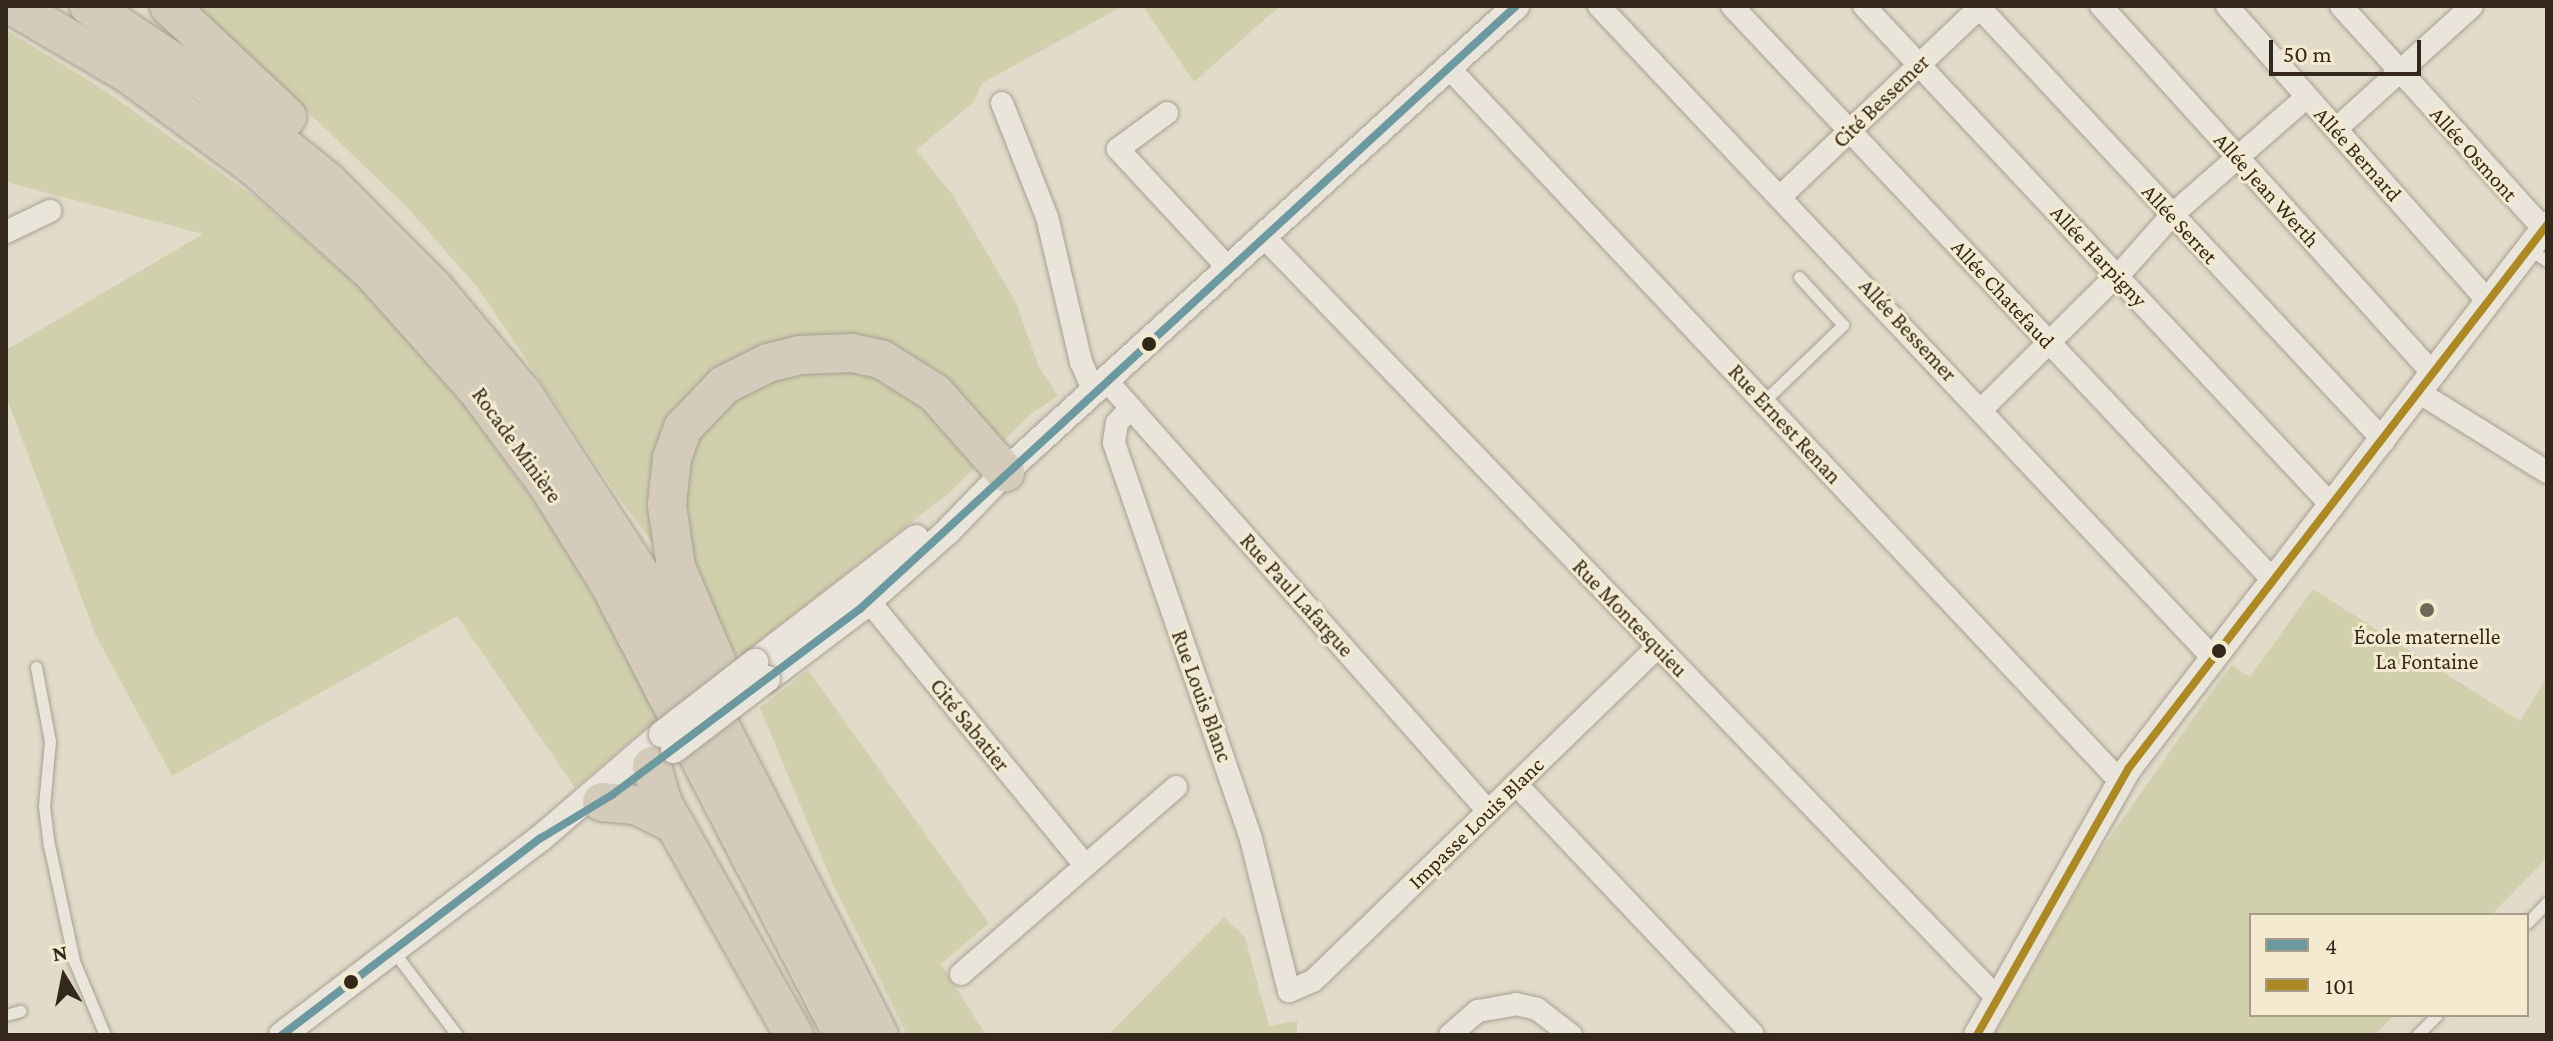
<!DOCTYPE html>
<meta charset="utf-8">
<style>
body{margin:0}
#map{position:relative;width:2553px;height:1041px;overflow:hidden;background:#e2dbca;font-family:"Crimson Pro",serif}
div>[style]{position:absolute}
.green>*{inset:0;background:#d0d1ac}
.roads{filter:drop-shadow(0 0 2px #a7a093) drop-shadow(0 0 2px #a7a093)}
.service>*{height:11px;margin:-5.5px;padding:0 5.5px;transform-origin:5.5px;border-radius:5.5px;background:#eae5db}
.minor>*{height:22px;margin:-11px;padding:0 11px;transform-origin:11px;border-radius:11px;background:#eae5db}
.tertiary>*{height:26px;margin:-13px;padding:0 13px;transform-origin:13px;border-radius:13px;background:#eae5db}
.motorway>*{height:38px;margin:-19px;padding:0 19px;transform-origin:19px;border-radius:19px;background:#d4cbbb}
.bridges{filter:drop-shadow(0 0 2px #a7a093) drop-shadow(0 0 2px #a7a093)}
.tertiary-bridge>*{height:26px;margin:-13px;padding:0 13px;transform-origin:13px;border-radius:13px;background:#eae5db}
.bus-1>*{height:8px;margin:-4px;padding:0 4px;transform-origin:4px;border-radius:4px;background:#6c99a0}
.bus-2>*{height:8px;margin:-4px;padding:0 4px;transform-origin:4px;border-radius:4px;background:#ad8923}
.dots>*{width:22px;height:22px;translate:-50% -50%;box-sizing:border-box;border:4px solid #f3eacf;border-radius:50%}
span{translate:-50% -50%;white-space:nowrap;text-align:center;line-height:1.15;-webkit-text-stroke:6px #f3eacf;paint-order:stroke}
.street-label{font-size:22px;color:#34281c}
.poi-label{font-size:22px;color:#34281c}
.frame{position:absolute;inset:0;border:8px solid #34281c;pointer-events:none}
.legend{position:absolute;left:2249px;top:913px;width:280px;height:104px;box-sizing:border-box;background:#f3eacf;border:2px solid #a79c87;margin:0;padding:10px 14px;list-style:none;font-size:24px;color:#34281c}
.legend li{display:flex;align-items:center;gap:16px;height:40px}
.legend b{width:40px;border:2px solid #a79c87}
.north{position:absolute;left:24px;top:937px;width:80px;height:80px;-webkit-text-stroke:6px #f3eacf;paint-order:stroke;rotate:350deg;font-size:22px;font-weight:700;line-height:32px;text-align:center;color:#34281c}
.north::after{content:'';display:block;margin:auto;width:28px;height:36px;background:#34281c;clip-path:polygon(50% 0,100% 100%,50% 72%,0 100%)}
.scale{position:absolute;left:2269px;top:40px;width:152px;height:36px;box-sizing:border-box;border:4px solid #34281c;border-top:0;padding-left:10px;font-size:24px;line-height:28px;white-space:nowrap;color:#34281c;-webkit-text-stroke:6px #f3eacf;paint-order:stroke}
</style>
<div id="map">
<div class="green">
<i style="clip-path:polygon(197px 6px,1123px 6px,982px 83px,974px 102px,916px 150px,952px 194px,1016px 302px,1038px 365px,1058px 396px,1031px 414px,949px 493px,739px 657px,621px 501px,478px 288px,406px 206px)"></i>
<i style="clip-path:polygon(1143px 6px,1280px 6px,1194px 82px)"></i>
<i style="clip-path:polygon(6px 30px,98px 86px,255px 197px,358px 286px,475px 417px,557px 534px,661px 715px,575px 788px,457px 616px,172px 776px,96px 636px,6px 396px,6px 350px,203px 234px,6px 182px)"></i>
<i style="clip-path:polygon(2313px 589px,2520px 721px,2547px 677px,2547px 858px,2491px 915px,2251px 915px,2251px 1015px,2394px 1015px,2375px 1035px,1994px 1035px,2094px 860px,2217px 684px,2232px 665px,2250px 677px)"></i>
<i style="clip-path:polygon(808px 670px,989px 923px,941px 964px,986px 1035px,907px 1035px,833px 884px,760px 708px)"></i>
<i style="clip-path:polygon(1224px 917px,1245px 937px,1269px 1026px,1297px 1021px,1297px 1035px,1108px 1035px)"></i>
</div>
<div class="roads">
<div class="service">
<i style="left:2529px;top:249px;width:22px;rotate:34deg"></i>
<i style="left:1764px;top:401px;width:110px;rotate:-43.9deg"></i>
<i style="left:1843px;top:325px;width:65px;rotate:-132.5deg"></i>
<i style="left:36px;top:667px;width:75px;rotate:79.3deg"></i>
<i style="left:50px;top:741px;width:65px;rotate:95.3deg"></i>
<i style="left:44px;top:806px;width:39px;rotate:83deg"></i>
<i style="left:49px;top:845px;width:119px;rotate:77.8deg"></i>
<i style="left:74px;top:961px;width:80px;rotate:67.3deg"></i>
<i style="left:2527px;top:923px;width:29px;rotate:-46deg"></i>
<i style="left:394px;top:952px;width:104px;rotate:52.8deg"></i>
<i style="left:6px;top:1015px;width:15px;rotate:-16deg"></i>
<i style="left:2417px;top:1035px;width:28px;rotate:-45deg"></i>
</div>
<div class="minor">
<i style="left:1599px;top:6px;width:896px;rotate:46.72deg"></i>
<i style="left:1732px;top:6px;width:790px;rotate:46.69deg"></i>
<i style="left:1864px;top:6px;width:686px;rotate:46.89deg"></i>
<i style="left:1978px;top:6px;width:595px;rotate:46.97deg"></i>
<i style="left:2101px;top:6px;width:496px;rotate:47.9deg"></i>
<i style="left:2227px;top:6px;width:395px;rotate:48.5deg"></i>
<i style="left:2341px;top:6px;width:302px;rotate:47.7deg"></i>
<i style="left:1448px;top:67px;width:980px;rotate:46.74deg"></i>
<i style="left:1002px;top:103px;width:123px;rotate:68.5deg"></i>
<i style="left:1047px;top:217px;width:149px;rotate:76.8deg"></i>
<i style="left:1081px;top:362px;width:32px;rotate:66deg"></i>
<i style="left:1167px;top:113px;width:61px;rotate:143.7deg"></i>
<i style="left:1118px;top:149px;width:163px;rotate:47.2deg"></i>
<i style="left:2336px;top:129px;width:183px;rotate:-42.1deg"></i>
<i style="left:1781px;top:196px;width:276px;rotate:-43.5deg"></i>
<i style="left:6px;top:232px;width:49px;rotate:-25.5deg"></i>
<i style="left:1264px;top:237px;width:1057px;rotate:46.07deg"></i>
<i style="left:2126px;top:267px;width:69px;rotate:-48.5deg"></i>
<i style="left:2172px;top:215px;width:179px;rotate:-41.2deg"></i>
<i style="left:1106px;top:380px;width:576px;rotate:48.45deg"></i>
<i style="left:2420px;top:393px;width:150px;rotate:31.9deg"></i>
<i style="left:1131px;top:408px;width:21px;rotate:133deg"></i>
<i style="left:1117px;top:423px;width:20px;rotate:99deg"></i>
<i style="left:1114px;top:443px;width:419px;rotate:70.9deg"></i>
<i style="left:1251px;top:839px;width:157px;rotate:76deg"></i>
<i style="left:1289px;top:991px;width:26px;rotate:-23deg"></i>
<i style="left:1313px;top:981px;width:480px;rotate:-44.1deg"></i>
<i style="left:1982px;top:409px;width:180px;rotate:-44.8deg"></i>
<i style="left:859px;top:589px;width:357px;rotate:50.7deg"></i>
<i style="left:1516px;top:784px;width:345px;rotate:46.6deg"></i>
<i style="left:961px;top:974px;width:285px;rotate:-41deg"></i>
<i style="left:1450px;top:1035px;width:37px;rotate:-41deg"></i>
<i style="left:1478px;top:1011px;width:39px;rotate:-10deg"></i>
<i style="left:1516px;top:1004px;width:22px;rotate:13deg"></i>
<i style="left:1537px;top:1009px;width:43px;rotate:37.4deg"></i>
</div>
<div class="tertiary">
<i style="left:755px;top:662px;width:203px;rotate:-37.6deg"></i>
<i style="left:767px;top:679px;width:116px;rotate:-37deg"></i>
<i style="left:860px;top:609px;width:116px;rotate:-41.5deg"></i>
<i style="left:947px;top:532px;width:83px;rotate:-46deg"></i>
<i style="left:1005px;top:472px;width:692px;rotate:-42.36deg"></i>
<i style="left:282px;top:1035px;width:325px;rotate:-37.3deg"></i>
<i style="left:541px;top:838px;width:160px;rotate:-40.7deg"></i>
<i style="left:1977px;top:1035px;width:306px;rotate:-60.4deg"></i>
<i style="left:2128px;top:769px;width:687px;rotate:-52.4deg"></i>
</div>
<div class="motorway">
<i style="left:13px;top:6px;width:136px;rotate:30.5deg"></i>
<i style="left:130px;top:75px;width:157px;rotate:36.4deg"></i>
<i style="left:256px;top:168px;width:156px;rotate:41.9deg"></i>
<i style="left:372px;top:272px;width:158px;rotate:48.3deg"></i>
<i style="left:477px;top:390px;width:117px;rotate:53.3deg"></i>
<i style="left:547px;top:484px;width:119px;rotate:58deg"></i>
<i style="left:610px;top:585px;width:507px;rotate:62.63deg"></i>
<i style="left:89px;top:6px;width:141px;rotate:33.5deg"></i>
<i style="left:207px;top:84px;width:154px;rotate:38.9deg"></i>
<i style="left:327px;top:181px;width:150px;rotate:45deg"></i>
<i style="left:433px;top:287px;width:141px;rotate:49.9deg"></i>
<i style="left:524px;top:395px;width:228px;rotate:57deg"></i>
<i style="left:648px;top:586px;width:505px;rotate:62.78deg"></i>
<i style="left:169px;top:6px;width:162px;rotate:43.2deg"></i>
<i style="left:719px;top:668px;width:110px;rotate:-113.1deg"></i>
<i style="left:676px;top:567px;width:63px;rotate:-98.3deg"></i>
<i style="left:667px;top:505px;width:47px;rotate:-83.9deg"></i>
<i style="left:672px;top:458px;width:32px;rotate:-70deg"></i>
<i style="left:683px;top:428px;width:59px;rotate:-46.4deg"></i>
<i style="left:724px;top:385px;width:49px;rotate:-26.6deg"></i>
<i style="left:768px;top:363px;width:34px;rotate:-14deg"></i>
<i style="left:801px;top:355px;width:51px;rotate:-2.2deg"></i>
<i style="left:852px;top:353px;width:30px;rotate:12deg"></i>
<i style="left:881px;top:359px;width:64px;rotate:32.2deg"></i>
<i style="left:935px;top:393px;width:106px;rotate:48.5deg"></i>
<i style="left:652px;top:766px;width:37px;rotate:74deg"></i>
<i style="left:662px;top:802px;width:268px;rotate:60.5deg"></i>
<i style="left:602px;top:802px;width:34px;rotate:5deg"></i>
<i style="left:636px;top:805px;width:42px;rotate:26.6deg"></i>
</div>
</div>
<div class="bridges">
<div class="tertiary-bridge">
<i style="left:662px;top:734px;width:118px;rotate:-37.7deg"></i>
<i style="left:674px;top:750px;width:117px;rotate:-37.4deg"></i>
</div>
</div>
<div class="bus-1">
<i style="left:282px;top:1035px;width:325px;rotate:-37.3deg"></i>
<i style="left:541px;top:838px;width:83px;rotate:-31.2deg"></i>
<i style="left:612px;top:795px;width:310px;rotate:-36.9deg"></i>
<i style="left:860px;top:609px;width:891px;rotate:-42.59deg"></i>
</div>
<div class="bus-2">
<i style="left:1977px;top:1035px;width:306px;rotate:-60.4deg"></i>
<i style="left:2128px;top:769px;width:687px;rotate:-52.4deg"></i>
</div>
<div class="dots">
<i style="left:1149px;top:344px;background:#34281c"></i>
<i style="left:2427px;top:610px;background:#716759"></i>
<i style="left:2219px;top:651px;background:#34281c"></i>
<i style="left:351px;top:982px;background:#34281c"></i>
</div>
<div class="street-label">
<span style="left:1881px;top:101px;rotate:-44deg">Cité Bessemer</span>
<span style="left:2358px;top:154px;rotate:48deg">Allée Bernard</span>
<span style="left:2474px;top:154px;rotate:48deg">Allée Osmont</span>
<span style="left:2267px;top:190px;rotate:48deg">Allée Jean Werth</span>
<span style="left:2180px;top:224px;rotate:47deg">Allée Serret</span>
<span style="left:2099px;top:256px;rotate:47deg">Allée Harpigny</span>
<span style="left:2003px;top:294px;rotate:47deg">Allée Chatefaud</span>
<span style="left:1908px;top:330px;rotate:47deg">Allée Bessemer</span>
<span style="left:1785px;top:424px;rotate:47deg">Rue Ernest Renan</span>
<span style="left:517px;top:445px;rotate:54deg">Rocade Minière</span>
<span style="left:1297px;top:595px;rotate:48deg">Rue Paul Lafargue</span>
<span style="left:1630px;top:618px;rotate:46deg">Rue Montesquieu</span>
<span style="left:1202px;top:696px;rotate:70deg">Rue Louis Blanc</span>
<span style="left:970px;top:725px;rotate:51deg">Cité Sabatier</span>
<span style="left:1476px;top:823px;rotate:-44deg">Impasse Louis Blanc</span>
</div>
<div class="poi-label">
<span style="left:2427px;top:649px">École maternelle<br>La Fontaine</span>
</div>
<div class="frame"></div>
<ul class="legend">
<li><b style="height:10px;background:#6c99a0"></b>4</li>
<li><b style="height:10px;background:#ad8923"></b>101</li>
</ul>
<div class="north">N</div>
<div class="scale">50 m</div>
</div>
